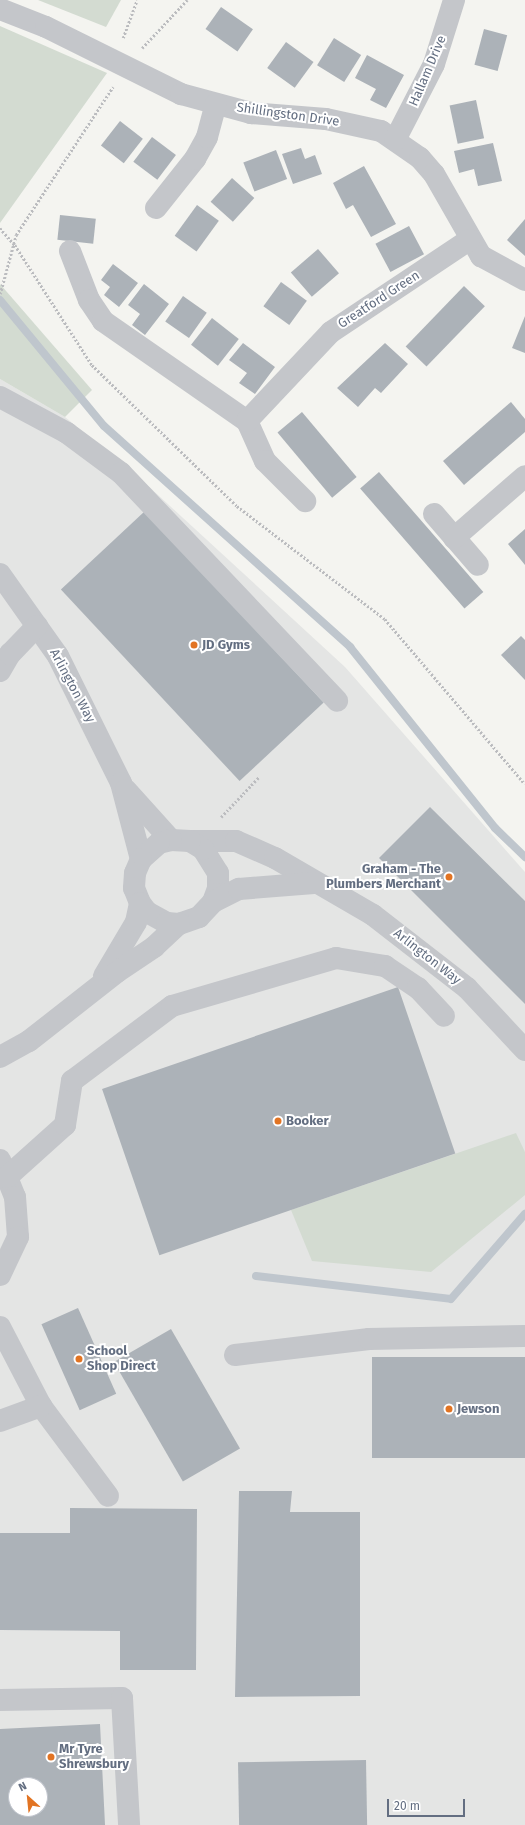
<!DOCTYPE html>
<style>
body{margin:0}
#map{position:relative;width:525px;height:1825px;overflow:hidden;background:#f4f4f0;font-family:"Fira Sans",sans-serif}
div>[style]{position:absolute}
.built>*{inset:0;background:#e4e5e4}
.green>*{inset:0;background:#d3dbd1}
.stream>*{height:8px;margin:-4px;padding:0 4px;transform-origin:4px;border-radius:4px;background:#bfc6cd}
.building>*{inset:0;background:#acb2b8;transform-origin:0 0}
.path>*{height:2.5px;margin-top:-1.25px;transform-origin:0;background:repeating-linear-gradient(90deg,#bbbcbf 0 2px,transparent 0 4px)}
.minor>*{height:22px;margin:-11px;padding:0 11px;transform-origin:11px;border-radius:11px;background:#c4c6ca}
.dots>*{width:11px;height:11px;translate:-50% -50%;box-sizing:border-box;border:2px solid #fff;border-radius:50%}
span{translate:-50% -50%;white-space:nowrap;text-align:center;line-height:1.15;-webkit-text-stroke:4px #fff;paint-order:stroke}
.street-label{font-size:13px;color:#636e81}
.poi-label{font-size:13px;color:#636e81;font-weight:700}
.left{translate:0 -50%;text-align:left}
.right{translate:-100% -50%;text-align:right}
.north{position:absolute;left:8px;top:1777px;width:40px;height:40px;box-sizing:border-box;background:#fff;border:1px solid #c1c5cd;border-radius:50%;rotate:333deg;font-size:11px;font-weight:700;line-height:16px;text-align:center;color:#636e81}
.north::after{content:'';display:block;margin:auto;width:14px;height:18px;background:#e27423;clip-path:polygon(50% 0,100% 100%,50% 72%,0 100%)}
.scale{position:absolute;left:387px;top:1799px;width:78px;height:18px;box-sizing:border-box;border:2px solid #636e81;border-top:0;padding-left:5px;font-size:12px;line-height:14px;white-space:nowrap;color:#636e81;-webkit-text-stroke:3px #fff;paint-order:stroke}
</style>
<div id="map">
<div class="built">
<i style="clip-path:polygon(evenodd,0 379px,65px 417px,145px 483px,345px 667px,525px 872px,525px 1825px,0 1825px,0 379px,16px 1785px,40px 1785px,40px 1809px,16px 1809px,16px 1785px)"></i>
</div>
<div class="green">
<i style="clip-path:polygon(38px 0,121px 0,106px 27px)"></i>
<i style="clip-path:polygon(0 26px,107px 73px,0 223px)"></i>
<i style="clip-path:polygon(0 284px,92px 390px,65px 417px,0 379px)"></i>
<i style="clip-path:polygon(516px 1133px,525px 1152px,525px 1195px,431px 1272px,312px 1261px,291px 1210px)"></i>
</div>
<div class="stream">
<i style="left:0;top:300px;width:163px;rotate:50.5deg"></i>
<i style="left:104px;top:426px;width:331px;rotate:41.9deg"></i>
<i style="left:350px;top:647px;width:232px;rotate:51.3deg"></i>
<i style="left:495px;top:828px;width:42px;rotate:44deg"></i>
<i style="left:256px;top:1276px;width:196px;rotate:6.7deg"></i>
<i style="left:451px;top:1299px;width:113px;rotate:-49deg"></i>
</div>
<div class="building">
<i style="left:221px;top:7px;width:39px;height:27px;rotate:35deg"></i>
<i style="left:484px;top:29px;width:24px;height:37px;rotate:15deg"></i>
<i style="left:334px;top:38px;width:32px;height:32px;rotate:32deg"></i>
<i style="left:286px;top:42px;width:34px;height:32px;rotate:36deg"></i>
<i style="clip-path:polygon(367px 55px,404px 75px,386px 108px,370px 100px,376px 89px,355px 78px)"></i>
<i style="left:476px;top:100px;width:39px;height:27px;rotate:78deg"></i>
<i style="left:120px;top:121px;width:29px;height:31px;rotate:38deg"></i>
<i style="left:152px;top:137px;width:30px;height:31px;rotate:37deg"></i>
<i style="clip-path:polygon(493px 143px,502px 181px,478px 186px,474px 169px,459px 173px,454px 151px)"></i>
<i style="clip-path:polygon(301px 148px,305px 159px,315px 155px,322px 174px,293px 184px,282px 154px)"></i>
<i style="left:276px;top:150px;width:31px;height:35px;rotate:69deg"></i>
<i style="clip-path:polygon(364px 166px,396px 224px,371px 237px,353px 205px,346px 209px,333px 183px)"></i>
<i style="left:232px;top:178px;width:30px;height:32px;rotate:42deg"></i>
<i style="left:197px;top:205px;width:27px;height:38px;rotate:36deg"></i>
<i style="left:60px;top:215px;width:36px;height:25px;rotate:6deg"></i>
<i style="clip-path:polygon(525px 219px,525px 256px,507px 240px)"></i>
<i style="left:409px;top:226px;width:32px;height:38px;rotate:62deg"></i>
<i style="left:318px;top:249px;width:32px;height:36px;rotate:49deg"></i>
<i style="clip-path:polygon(113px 264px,138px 283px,119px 307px,104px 295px,110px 287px,101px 280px)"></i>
<i style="left:281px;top:282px;width:32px;height:30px;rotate:36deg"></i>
<i style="clip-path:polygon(144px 284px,169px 304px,145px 335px,132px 325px,140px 314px,128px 305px)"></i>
<i style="left:464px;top:286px;width:29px;height:84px;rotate:44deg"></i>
<i style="left:183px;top:296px;width:29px;height:31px;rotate:35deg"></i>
<i style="clip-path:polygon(525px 316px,525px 353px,512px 348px)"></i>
<i style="left:212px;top:318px;width:34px;height:34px;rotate:38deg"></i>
<i style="clip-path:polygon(243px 343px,275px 367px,255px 394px,239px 383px,247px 373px,229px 360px)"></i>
<i style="clip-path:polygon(385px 343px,408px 364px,381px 393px,375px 388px,358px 407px,337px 388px)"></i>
<i style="clip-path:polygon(511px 402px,525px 419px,525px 432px,464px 485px,443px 461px)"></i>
<i style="left:302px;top:412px;width:85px;height:32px;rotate:50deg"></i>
<i style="left:379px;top:472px;width:159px;height:25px;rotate:49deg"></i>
<i style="left:145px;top:511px;width:262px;height:115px;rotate:47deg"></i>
<i style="clip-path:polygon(525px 529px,525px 565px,508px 544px)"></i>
<i style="clip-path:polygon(521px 636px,525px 640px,525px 680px,501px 655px)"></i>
<i style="clip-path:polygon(430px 807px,525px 901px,525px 1004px,379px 858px)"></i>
<i style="left:398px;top:987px;width:176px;height:313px;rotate:71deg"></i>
<i style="left:78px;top:1308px;width:94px;height:40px;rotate:66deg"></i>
<i style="left:171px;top:1329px;width:138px;height:66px;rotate:60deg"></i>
<i style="left:525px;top:1357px;width:101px;height:153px;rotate:90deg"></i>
<i style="clip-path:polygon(239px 1491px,292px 1491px,290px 1512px,360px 1512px,360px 1696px,235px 1697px)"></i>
<i style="clip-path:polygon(70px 1508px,197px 1509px,196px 1670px,120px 1670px,120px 1631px,0 1630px,0 1533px,70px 1533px)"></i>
<i style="clip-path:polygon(evenodd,100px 1724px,105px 1825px,0 1825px,0 1729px,100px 1724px,16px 1785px,40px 1785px,40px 1809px,16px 1809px,16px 1785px)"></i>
<i style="left:366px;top:1760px;width:65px;height:128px;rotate:89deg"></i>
</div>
<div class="path">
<i style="left:123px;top:38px;width:40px;rotate:-69.8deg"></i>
<i style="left:142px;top:48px;width:66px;rotate:-46.8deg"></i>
<i style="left:0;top:228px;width:23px;rotate:49deg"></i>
<i style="left:15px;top:245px;width:143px;rotate:57.3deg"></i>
<i style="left:92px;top:365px;width:202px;rotate:44.2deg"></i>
<i style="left:237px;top:506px;width:186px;rotate:37.4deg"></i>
<i style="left:385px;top:619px;width:216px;rotate:49.7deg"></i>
<i style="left:0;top:294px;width:61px;rotate:-74.8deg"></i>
<i style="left:16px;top:235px;width:177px;rotate:-56.8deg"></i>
<i style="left:221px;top:817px;width:55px;rotate:-46.5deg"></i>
</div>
<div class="minor">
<i style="left:0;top:9px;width:49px;rotate:21.4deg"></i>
<i style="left:46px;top:27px;width:151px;rotate:26.4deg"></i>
<i style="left:181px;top:94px;width:73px;rotate:15.2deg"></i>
<i style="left:251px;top:113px;width:75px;rotate:4.6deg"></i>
<i style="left:326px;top:119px;width:56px;rotate:12.3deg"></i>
<i style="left:381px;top:131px;width:47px;rotate:34.7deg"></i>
<i style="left:420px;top:158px;width:21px;rotate:49deg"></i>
<i style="left:434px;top:174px;width:95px;rotate:60.2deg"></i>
<i style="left:481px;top:256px;width:50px;rotate:28.6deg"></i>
<i style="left:395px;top:140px;width:85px;rotate:-62.8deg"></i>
<i style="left:434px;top:64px;width:67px;rotate:-72.6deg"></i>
<i style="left:156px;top:208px;width:63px;rotate:-51.5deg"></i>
<i style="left:195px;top:159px;width:25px;rotate:-61deg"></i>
<i style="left:207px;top:137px;width:34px;rotate:-75deg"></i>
<i style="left:70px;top:251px;width:53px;rotate:68.8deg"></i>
<i style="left:89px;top:300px;width:25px;rotate:56deg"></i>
<i style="left:103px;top:321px;width:175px;rotate:34.8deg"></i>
<i style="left:247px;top:421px;width:44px;rotate:65.8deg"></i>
<i style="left:265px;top:461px;width:57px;rotate:45deg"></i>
<i style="left:0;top:397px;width:76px;rotate:28.2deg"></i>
<i style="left:67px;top:433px;width:67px;rotate:36.5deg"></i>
<i style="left:121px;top:473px;width:314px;rotate:46.5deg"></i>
<i style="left:247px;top:421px;width:122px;rotate:-46.7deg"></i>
<i style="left:331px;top:332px;width:166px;rotate:-33.7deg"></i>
<i style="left:434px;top:514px;width:67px;rotate:49.2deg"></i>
<i style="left:454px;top:538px;width:94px;rotate:-41.1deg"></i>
<i style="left:0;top:574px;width:100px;rotate:54.7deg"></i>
<i style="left:58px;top:656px;width:142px;rotate:63.6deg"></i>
<i style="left:121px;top:783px;width:79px;rotate:75.3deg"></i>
<i style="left:0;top:671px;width:20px;rotate:-60deg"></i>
<i style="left:10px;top:654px;width:39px;rotate:-46deg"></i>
<i style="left:126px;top:790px;width:67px;rotate:48deg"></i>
<i style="left:190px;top:841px;width:46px"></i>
<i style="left:236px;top:841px;width:43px;rotate:23.6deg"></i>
<i style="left:275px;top:858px;width:113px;rotate:30.2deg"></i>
<i style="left:373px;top:915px;width:119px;rotate:37.8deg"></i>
<i style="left:467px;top:988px;width:85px;rotate:46.9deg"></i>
<i style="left:213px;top:902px;width:15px;rotate:-70deg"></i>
<i style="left:218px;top:888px;width:15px;rotate:-90deg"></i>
<i style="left:218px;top:873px;width:28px;rotate:-122deg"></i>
<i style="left:203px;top:849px;width:15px;rotate:-148deg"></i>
<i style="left:190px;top:841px;width:19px;rotate:-177deg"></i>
<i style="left:171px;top:840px;width:12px;rotate:166deg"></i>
<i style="left:159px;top:843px;width:24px;rotate:138deg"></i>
<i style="left:141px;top:859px;width:15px;rotate:113deg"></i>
<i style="left:135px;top:873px;width:15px;rotate:94deg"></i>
<i style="left:134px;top:888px;width:16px;rotate:68deg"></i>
<i style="left:140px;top:903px;width:11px;rotate:52deg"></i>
<i style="left:147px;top:912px;width:23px;rotate:29deg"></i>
<i style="left:167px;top:923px;width:12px;rotate:5deg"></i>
<i style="left:179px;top:924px;width:21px;rotate:-19deg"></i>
<i style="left:199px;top:917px;width:21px;rotate:-47deg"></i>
<i style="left:213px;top:902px;width:29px;rotate:-27deg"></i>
<i style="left:239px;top:889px;width:75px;rotate:-4.6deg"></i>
<i style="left:104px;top:976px;width:63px;rotate:-59.3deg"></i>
<i style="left:136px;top:922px;width:19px;rotate:-78deg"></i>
<i style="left:0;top:1057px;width:33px;rotate:-29deg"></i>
<i style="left:29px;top:1041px;width:112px;rotate:-38.1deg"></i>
<i style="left:117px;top:972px;width:45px;rotate:-34deg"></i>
<i style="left:154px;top:947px;width:34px;rotate:-43deg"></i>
<i style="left:0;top:1160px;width:40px;rotate:68deg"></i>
<i style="left:15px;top:1197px;width:40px;rotate:85.7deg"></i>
<i style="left:18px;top:1237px;width:42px;rotate:115.3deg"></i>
<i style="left:7px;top:1177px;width:78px;rotate:-41.9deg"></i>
<i style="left:65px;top:1125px;width:45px;rotate:-81deg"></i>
<i style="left:72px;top:1081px;width:125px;rotate:-36.9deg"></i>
<i style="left:172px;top:1006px;width:171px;rotate:-16.3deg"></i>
<i style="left:336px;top:958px;width:50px;rotate:9.3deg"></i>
<i style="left:385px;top:966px;width:40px;rotate:34deg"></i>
<i style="left:418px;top:988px;width:38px;rotate:47deg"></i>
<i style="left:0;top:1327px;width:89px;rotate:62.6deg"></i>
<i style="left:41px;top:1406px;width:112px;rotate:53.3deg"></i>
<i style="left:235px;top:1355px;width:135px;rotate:-6.8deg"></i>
<i style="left:369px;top:1339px;width:156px;rotate:-1.1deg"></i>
<i style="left:0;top:1421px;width:44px;rotate:-20.1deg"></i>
<i style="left:0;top:1700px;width:122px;rotate:-0.9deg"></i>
<i style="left:122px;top:1698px;width:127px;rotate:86.8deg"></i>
</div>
<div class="dots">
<i style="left:194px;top:645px;background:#e27423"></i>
<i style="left:449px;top:877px;background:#e27423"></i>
<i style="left:278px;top:1121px;background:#e27423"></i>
<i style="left:79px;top:1359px;background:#e27423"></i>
<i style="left:449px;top:1409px;background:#e27423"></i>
<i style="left:51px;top:1757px;background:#e27423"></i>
</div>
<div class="street-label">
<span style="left:428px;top:71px;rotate:-67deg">Hallam Drive</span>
<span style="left:288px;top:115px;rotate:8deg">Shillingston Drive</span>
<span style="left:379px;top:300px;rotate:-33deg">Greatford Green</span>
<span style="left:72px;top:686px;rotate:62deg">Arlington Way</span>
<span style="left:427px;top:957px;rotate:38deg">Arlington Way</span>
</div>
<div class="poi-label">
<span class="left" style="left:202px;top:645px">JD Gyms</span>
<span class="right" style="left:441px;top:877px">Graham - The<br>Plumbers Merchant</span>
<span class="left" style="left:286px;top:1121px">Booker</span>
<span class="left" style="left:87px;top:1359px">School<br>Shop Direct</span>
<span class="left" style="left:457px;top:1409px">Jewson</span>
<span class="left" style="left:59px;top:1757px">Mr Tyre<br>Shrewsbury</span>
</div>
<div class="north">N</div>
<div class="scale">20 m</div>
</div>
